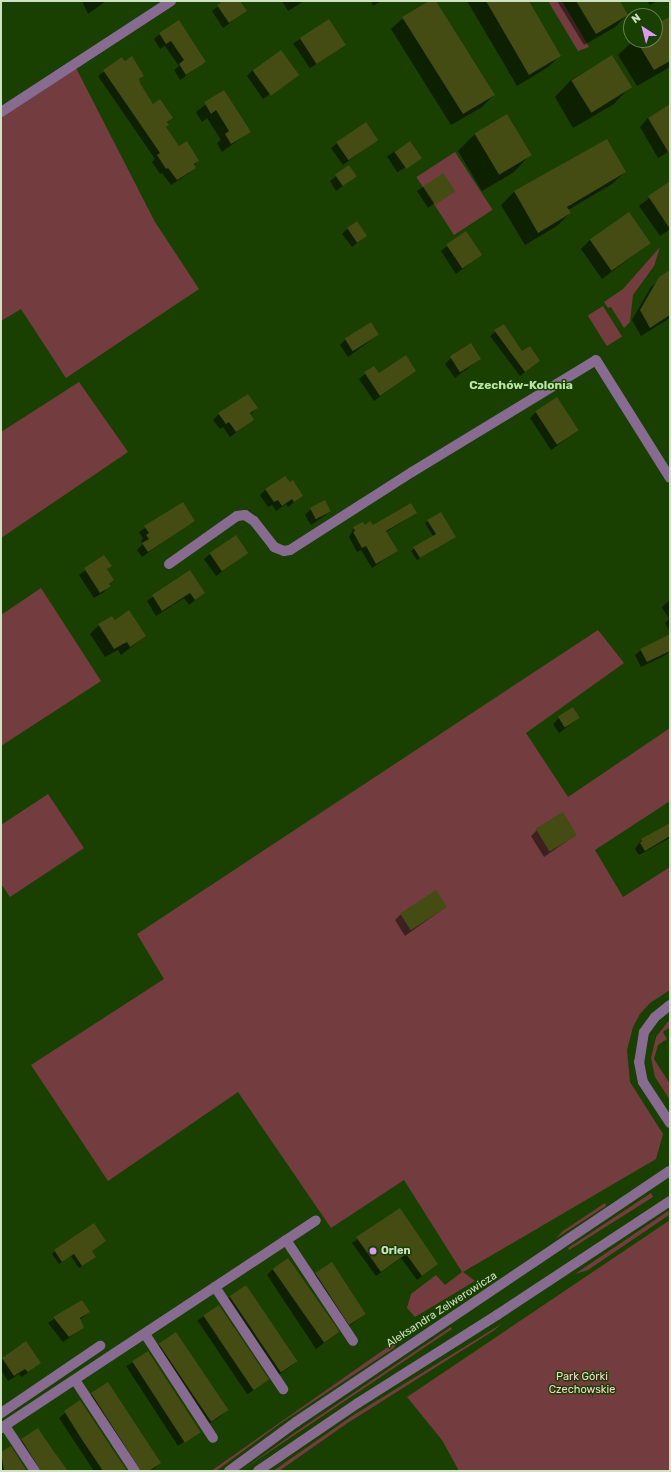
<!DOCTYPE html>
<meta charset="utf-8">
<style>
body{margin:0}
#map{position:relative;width:671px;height:1472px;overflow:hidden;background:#193f01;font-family:Rubik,sans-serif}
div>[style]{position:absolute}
.green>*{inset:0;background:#733d40;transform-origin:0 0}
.shadow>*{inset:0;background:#0007;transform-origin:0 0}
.building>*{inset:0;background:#444b13;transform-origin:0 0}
.minor>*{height:10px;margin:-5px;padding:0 5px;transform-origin:5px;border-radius:5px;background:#876b91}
.dots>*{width:11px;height:11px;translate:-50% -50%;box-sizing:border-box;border:2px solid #193f01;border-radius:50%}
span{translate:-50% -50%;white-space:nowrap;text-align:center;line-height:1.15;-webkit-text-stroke:3px #193f01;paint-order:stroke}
.poi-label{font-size:11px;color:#cde3c4;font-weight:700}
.left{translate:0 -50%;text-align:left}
.street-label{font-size:11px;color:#cde3c4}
.park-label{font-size:11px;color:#fdd4d5}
.neighbourhood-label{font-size:12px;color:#b8e5a5;font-weight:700}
.frame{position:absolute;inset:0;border:2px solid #cde3c4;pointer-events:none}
.north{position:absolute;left:623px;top:8px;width:40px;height:40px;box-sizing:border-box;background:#193f01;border:1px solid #61814f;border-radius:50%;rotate:324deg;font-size:11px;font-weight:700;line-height:16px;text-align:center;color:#cde3c4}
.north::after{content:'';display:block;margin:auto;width:14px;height:18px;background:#dc99f4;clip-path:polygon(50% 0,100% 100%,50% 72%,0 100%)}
</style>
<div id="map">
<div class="green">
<i style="clip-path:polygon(548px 1px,562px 1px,589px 47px,578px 51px)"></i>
<i style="clip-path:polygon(76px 68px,155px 222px,199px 289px,66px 378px,21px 309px,1px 321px,1px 117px)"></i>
<i style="left:455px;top:152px;width:69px;height:46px;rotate:57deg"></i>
<i style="clip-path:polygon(660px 247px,654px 266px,633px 295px,630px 322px,624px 328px,611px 307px,608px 308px,604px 302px,623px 289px)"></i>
<i style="left:603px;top:306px;width:36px;height:18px;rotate:58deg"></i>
<i style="clip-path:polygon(79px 382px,128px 452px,1px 538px,1px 432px)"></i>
<i style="clip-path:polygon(41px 588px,101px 681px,1px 746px,1px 615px)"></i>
<i style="clip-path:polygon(598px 630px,624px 663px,526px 733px,568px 797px,670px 728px,670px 801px,595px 850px,623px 897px,670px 867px,670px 990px,650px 1003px,640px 1014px,633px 1027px,627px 1050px,630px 1082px,663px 1134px,656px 1159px,463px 1272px,475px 1281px,415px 1317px,407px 1308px,411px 1294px,436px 1275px,445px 1285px,462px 1272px,404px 1180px,331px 1228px,238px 1092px,108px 1181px,31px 1065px,164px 979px,137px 934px)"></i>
<i style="clip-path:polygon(48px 794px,84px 848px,10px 897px,1px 884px,1px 825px)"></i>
<i style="clip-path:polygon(670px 1019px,670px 1027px,663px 1032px,667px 1039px,658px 1045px,654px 1059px,670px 1084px,670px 1100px,655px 1077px,651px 1058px,656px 1037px)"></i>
<i style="clip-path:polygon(651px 1193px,653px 1197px,569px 1250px,568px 1248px)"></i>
<i style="clip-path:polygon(605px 1203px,606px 1206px,555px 1239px,563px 1231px)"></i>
<i style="clip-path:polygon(668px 1211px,669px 1215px,588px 1270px,575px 1274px)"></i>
<i style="clip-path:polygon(670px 1220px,670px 1471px,459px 1471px,442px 1440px,407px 1397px)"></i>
<i style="clip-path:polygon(503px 1323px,493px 1331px,346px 1424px,279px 1471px,273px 1471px,352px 1416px)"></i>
<i style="clip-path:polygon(451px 1327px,452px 1329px,241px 1471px,294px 1433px)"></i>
<i style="clip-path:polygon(402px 1337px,394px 1348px,281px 1423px,216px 1471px,211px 1471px)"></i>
</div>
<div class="shadow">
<i style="clip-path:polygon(82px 1px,106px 1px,88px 14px)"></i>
<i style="clip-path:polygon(225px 1px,239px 1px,246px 11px,223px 28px,212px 11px)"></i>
<i style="clip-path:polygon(282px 1px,304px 1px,288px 11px)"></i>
<i style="clip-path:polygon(371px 1px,381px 1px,373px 6px)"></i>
<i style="clip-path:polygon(431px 1px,435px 1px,494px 95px,482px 107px,451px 125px,391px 29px,403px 18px)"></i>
<i style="clip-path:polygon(467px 1px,528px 1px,560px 56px,548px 67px,517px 86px)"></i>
<i style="clip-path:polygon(557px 1px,618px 1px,627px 15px,615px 27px,584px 45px)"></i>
<i style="clip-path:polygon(647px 1px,657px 1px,650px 5px)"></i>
<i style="clip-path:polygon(670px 18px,670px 67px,637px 86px,618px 55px,634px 40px,655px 40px,655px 27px)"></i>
<i style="left:328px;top:20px;width:30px;height:42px;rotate:56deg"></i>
<i style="clip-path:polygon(160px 34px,205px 62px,180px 80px,174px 70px,179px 66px,165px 46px,160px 49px,154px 39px)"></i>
<i style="clip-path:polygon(612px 56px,630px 87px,614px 104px,573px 128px,555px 97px,571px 80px)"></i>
<i style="clip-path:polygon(122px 58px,143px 75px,138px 80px,152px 105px,171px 118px,165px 127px,179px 148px,198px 161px,189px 173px,171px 185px,162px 173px,160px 174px,152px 162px,155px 159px,98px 76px)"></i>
<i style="clip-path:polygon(253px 70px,298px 75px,263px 99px,247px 76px)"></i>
<i style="clip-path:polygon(223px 91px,249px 132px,222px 152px,217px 143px,221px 140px,207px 118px,202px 122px,196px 112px)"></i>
<i style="clip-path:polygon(670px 105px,670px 151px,658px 158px,640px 127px,648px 118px)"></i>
<i style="clip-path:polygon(475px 134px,530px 155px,514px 172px,482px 191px,458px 151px)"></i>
<i style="clip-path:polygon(377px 140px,343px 165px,331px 148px,337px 143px)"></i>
<i style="clip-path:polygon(606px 140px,625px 172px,612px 184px,568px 210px,570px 213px,557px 226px,525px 245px,501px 205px,514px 192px)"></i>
<i style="left:410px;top:142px;width:19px;height:27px;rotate:58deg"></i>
<i style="clip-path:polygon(349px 166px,355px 177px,336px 191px,330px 181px)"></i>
<i style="left:443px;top:174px;width:20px;height:31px;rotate:57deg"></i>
<i style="clip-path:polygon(670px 182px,670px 229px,660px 236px,639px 206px)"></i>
<i style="clip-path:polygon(348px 228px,366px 236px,352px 247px,342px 234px)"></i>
<i style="clip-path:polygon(590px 240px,650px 243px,602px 279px,581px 249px)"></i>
<i style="clip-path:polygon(447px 246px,481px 255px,456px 274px,441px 251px)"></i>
<i style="clip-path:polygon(670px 271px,670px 318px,641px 336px,632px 320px,651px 287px)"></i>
<i style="clip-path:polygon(504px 325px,522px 353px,539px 361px,520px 376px,490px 336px)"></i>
<i style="clip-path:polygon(378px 335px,348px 357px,340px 345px,346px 339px)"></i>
<i style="clip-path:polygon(451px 358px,480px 359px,455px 378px,445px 364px)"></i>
<i style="clip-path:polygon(374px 367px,379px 375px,415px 371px,374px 401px,359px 379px)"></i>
<i style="clip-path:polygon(257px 408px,250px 415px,253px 419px,230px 437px,223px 427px,220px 429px,213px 420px,219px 414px)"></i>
<i style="clip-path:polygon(536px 412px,578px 431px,551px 450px,530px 418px)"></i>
<i style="clip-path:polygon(266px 489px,302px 496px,288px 507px,286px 504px,276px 511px,272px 505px,268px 507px,260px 495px)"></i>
<i style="clip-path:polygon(183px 504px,194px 520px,142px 557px,137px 550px,143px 544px,141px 541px,143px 539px,139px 532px)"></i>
<i style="clip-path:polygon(311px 509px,330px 512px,311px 525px,305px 515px)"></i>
<i style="clip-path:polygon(416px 513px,386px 532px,397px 551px,372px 568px,361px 550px,357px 552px,349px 537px,354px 528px,372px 527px)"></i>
<i style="clip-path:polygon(428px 521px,452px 539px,417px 560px,411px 551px,433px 536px,425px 523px)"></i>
<i style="clip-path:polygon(247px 553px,216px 576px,204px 559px,210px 554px)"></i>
<i style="clip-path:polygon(104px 557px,110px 566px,107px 570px,113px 580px,104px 592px,94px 598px,79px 575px)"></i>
<i style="clip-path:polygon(190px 571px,204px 593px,189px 605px,184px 598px,156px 616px,147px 601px)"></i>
<i style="clip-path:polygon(670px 600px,670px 632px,665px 623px,669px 619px,662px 607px)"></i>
<i style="clip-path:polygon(114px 621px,145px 636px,121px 655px,118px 650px,105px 657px,90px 634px,99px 625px)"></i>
<i style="clip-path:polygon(670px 647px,670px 651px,666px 655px,641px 667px,635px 655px,641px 650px)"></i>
<i style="clip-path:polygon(559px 718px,579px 718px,559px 733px,553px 724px)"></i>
<i style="clip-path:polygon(670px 825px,670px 838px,639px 855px,635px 849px,642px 839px)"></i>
<i style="clip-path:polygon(537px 830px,576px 835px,544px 857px,531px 836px)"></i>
<i style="clip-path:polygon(446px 907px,405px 936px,395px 920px,400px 915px)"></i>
<i style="clip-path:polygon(400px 1209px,437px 1264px,417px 1280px,401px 1258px,376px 1276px,352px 1243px)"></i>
<i style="clip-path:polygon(55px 1251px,91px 1251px,92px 1259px,79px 1268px,71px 1256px,59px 1264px,52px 1254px)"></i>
<i style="clip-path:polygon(273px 1269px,338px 1332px,316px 1349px,267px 1275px)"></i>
<i style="clip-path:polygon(316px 1273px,365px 1314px,344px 1330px,310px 1279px)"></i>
<i style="clip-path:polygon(231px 1296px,296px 1362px,290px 1367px,274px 1378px,225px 1302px)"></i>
<i style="clip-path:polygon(82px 1301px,89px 1312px,80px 1320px,83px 1328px,63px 1342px,48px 1323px)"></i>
<i style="left:219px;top:1306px;width:89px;height:26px;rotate:56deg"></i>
<i style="clip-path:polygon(26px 1343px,40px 1363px,22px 1377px,19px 1374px,8px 1381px,1px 1370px,1px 1360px)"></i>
<i style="clip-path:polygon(160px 1344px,227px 1410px,221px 1416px,204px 1427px,154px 1350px)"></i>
<i style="left:148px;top:1352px;width:95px;height:26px;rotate:57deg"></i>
<i style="clip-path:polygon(92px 1394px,160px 1463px,155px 1468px,150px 1471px,133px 1471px,86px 1399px)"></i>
<i style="clip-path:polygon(80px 1401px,126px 1471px,94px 1471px,59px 1418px)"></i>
<i style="clip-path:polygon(22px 1440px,66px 1471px,33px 1471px,16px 1445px)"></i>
<i style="clip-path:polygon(10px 1448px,26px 1471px,1px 1471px,1px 1454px)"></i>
</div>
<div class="building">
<i style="clip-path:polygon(223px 1px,240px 1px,247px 11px,229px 23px,217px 5px)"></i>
<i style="clip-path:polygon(429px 1px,436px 1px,495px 95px,463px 114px,402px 17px)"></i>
<i style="clip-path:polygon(486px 1px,529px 1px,561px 56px,529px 75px)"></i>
<i style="clip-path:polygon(576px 1px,620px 1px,628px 15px,596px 34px)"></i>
<i style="clip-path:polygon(670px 17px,670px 61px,654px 70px,636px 40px,655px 40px,655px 24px)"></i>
<i style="left:329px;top:19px;width:31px;height:35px;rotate:57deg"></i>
<i style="clip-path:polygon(179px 20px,206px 62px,186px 75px,179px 64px,184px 60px,171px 41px,166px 44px,159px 33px)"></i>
<i style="left:281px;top:50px;width:31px;height:35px;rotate:54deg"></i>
<i style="left:612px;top:55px;width:38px;height:48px;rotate:58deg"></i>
<i style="clip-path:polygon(132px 56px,144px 76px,139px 79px,140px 83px,153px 104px,160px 99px,173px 118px,167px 122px,169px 125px,166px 127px,179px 146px,187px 141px,199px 161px,194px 164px,196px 168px,177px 180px,168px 168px,166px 169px,157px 155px,160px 153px,103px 70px,122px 57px,125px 61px)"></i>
<i style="clip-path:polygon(224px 90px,251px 132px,231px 144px,225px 134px,229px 131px,216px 110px,211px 114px,204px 102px)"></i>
<i style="clip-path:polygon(670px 104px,670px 155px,648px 118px)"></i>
<i style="left:507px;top:114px;width:48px;height:38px;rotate:59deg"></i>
<i style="left:366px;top:122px;width:22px;height:36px;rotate:56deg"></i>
<i style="clip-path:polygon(607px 139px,626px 172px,567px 207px,571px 213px,538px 233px,514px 191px)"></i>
<i style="left:410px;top:141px;width:21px;height:19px;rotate:55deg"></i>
<i style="left:349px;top:165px;width:14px;height:17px;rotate:56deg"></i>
<i style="left:443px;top:173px;width:22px;height:24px;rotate:56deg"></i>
<i style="clip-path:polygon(670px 181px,670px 229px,648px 196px)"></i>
<i style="left:629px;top:212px;width:38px;height:48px;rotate:55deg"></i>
<i style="left:357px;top:221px;width:18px;height:12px;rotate:56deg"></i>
<i style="left:466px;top:231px;width:29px;height:24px;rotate:56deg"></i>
<i style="clip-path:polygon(670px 270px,670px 315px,650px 328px,640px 310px,659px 277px)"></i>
<i style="left:371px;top:322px;width:15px;height:31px;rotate:58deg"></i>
<i style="clip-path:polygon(504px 324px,522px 351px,530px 346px,540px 361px,525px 372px,494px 330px)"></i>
<i style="left:471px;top:343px;width:19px;height:25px;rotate:58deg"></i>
<i style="clip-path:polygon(406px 355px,416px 371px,380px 396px,364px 372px,374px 366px,379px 373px)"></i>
<i style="clip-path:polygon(248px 394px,258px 408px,250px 413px,254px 420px,236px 432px,229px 422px,226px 424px,218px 413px)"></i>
<i style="left:557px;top:397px;width:40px;height:26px;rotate:57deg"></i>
<i style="clip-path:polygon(285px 476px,290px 482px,293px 480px,303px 496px,294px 502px,292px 499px,282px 506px,278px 500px,274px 502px,265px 489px)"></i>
<i style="left:325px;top:500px;width:13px;height:17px;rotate:63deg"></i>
<i style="clip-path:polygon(183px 502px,195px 521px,148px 552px,142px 543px,149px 539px,146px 535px,149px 533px,144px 526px)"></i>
<i style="clip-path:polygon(411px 503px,417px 513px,386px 531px,398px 551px,376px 564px,366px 546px,362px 548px,353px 532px,355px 531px,353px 527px,363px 522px,365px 525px,370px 521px,373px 525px)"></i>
<i style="clip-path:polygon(441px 512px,456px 537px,420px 558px,413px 547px,436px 534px,427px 520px)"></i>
<i style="left:236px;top:535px;width:22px;height:32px;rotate:56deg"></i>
<i style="clip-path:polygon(104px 555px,112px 566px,107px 569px,114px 580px,109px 584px,111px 586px,100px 593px,84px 568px)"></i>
<i style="clip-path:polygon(190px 570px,205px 593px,195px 600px,190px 593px,162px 611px,152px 595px)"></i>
<i style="clip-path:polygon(129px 610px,146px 636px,130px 647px,127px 642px,114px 649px,98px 624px,112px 616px,115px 620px)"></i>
<i style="clip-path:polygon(670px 634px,670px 651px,647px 662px,640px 649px)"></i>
<i style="left:573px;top:707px;width:13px;height:18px;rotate:58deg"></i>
<i style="left:563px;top:812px;width:27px;height:32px;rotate:59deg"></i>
<i style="clip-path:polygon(670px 823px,670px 836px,645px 851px,640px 843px,642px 841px,641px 839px)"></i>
<i style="left:436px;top:890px;width:20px;height:43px;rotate:57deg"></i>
<i style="clip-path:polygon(400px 1208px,438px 1264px,422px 1276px,406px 1254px,381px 1272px,356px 1237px)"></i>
<i style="clip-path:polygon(94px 1223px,106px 1241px,92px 1251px,96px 1257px,82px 1266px,74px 1254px,62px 1262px,54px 1250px)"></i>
<i style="left:288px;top:1258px;width:90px;height:19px;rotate:55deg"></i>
<i style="left:332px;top:1262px;width:62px;height:20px;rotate:57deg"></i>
<i style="left:246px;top:1285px;width:92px;height:20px;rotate:56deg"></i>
<i style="clip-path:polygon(82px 1300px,90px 1312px,80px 1318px,84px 1328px,69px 1337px,53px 1317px)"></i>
<i style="left:219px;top:1305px;width:90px;height:19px;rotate:56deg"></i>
<i style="left:176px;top:1332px;width:94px;height:21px;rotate:56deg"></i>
<i style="clip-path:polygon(26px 1341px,41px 1363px,28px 1372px,25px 1369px,14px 1376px,2px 1358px)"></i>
<i style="left:148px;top:1351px;width:97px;height:19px;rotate:57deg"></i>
<i style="clip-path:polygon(108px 1382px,161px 1463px,149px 1471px,141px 1471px,91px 1393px)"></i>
<i style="clip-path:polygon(80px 1400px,127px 1471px,103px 1471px,79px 1435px,64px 1411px)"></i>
<i style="clip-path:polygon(38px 1428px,52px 1449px,68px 1471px,41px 1471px,21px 1439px)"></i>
<i style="clip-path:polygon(11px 1446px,27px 1471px,4px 1471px,1px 1452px)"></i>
</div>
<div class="minor">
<i style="left:1px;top:112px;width:203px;rotate:-33.1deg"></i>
<i style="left:169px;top:564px;width:83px;rotate:-35.2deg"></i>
<i style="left:237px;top:516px;width:8px;rotate:-7deg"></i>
<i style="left:245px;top:515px;width:11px;rotate:34deg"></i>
<i style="left:254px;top:521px;width:33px;rotate:52deg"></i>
<i style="left:274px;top:547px;width:11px;rotate:22deg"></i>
<i style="left:284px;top:551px;width:6px;rotate:-9deg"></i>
<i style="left:290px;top:550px;width:145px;rotate:-32.6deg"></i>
<i style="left:412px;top:472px;width:215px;rotate:-31.3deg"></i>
<i style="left:596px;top:360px;width:139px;rotate:57.9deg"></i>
<i style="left:670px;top:1005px;width:19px;rotate:141deg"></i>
<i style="left:655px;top:1017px;width:19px;rotate:126deg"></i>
<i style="left:644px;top:1032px;width:30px;rotate:99deg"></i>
<i style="left:639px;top:1062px;width:20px;rotate:79deg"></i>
<i style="left:643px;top:1082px;width:49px;rotate:56.6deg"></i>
<i style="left:286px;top:1240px;width:121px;rotate:56.4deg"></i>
<i style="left:215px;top:1287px;width:123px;rotate:56.3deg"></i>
<i style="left:145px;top:1334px;width:124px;rotate:56.8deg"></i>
<i style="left:75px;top:1380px;width:109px;rotate:56.6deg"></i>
<i style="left:1px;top:1413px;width:120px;rotate:-34.1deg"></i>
<i style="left:5px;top:1426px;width:54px;rotate:56.3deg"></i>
<i style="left:1px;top:1428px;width:377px;rotate:-33.4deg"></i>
<i style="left:229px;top:1471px;width:83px;rotate:-36.2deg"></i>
<i style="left:296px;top:1422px;width:450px;rotate:-33.9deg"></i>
<i style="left:258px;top:1471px;width:121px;rotate:-34.2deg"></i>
<i style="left:358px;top:1403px;width:165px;rotate:-32.3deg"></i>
<i style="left:497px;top:1315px;width:207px;rotate:-33.4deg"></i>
</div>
<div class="dots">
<i style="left:373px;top:1251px;background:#dc99f4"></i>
</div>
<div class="poi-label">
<span class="left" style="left:381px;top:1251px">Orlen</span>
</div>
<div class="street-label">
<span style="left:442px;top:1310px;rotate:-33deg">Aleksandra Zelwerowicza</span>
</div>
<div class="park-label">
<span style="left:582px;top:1384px">Park Górki<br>Czechowskie</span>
</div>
<div class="neighbourhood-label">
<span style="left:521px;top:386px">Czechów-Kolonia</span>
</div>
<div class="frame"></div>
<div class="north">N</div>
</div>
